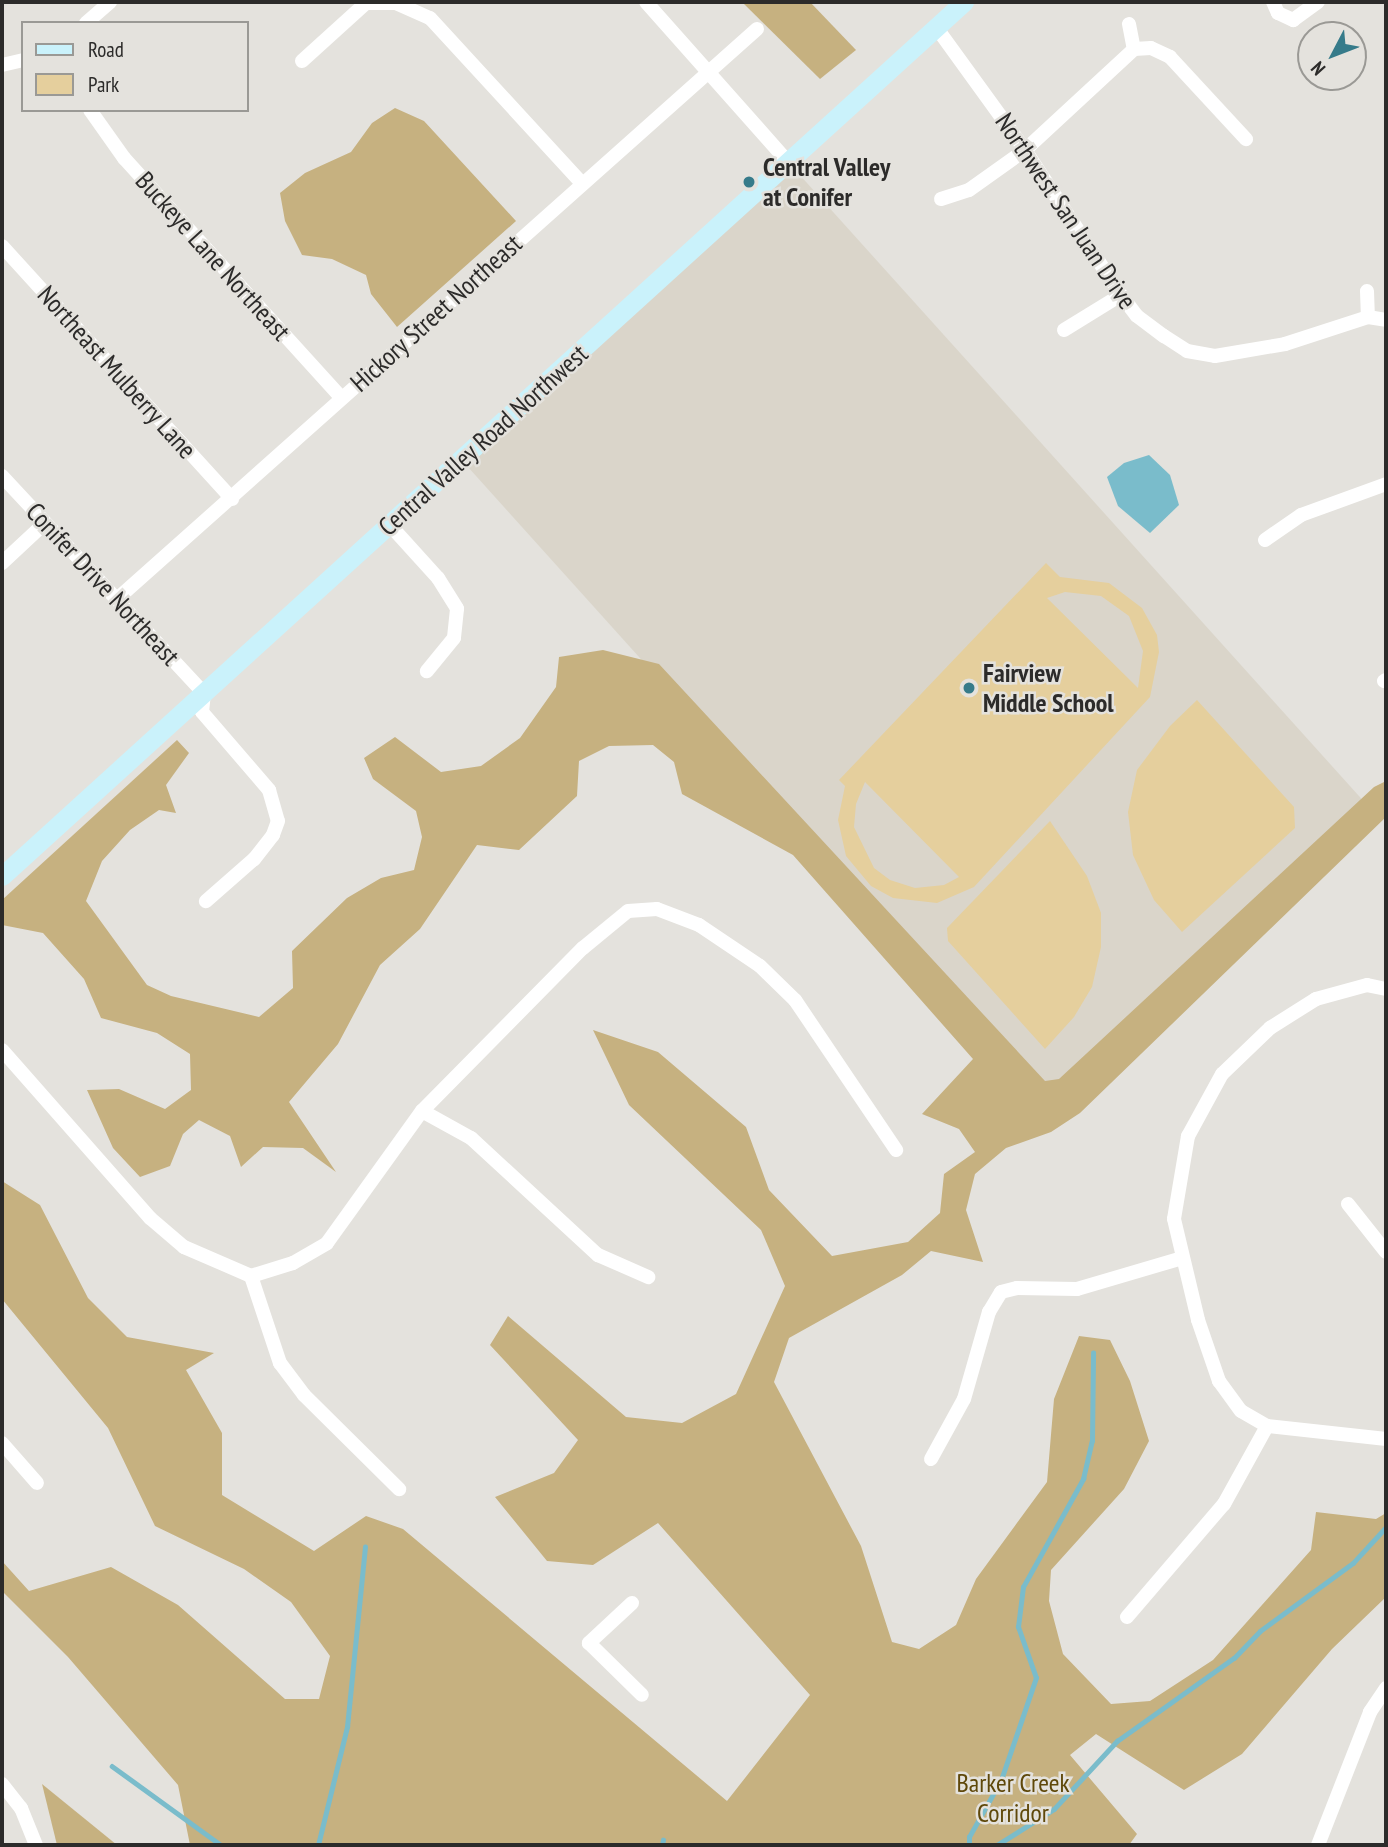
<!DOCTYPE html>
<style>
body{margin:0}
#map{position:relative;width:1388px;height:1847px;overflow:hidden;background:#e4e2dd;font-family:"PT Sans Narrow",sans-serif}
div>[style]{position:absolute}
.built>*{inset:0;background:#dad5ca;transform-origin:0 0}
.green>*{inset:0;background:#e5cf9d}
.forest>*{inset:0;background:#c6b180}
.water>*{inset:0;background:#7abccb}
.stream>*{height:4.5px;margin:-2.25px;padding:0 2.25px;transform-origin:2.25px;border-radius:2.25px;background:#7abccb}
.minor>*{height:14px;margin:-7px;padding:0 7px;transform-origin:7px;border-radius:7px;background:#fff}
.secondary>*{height:19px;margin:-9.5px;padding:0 9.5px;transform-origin:9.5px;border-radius:9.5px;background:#caf2fb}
.dots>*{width:19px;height:19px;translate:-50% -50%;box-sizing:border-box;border:4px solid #e4e2dd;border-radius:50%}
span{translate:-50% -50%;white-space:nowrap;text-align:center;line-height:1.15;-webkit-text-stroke:5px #e4e2dd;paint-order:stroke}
.poi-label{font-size:26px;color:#2c2b2a;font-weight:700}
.left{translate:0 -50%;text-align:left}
.street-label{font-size:26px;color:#2c2b2a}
.park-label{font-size:26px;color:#5f480a}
.frame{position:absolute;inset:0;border:4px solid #2c2b2a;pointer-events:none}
.legend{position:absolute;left:21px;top:21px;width:228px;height:91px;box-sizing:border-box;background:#e4e2dd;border:2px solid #9a9995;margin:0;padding:9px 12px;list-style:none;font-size:21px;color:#2c2b2a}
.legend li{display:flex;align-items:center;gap:14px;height:35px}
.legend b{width:35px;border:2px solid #9a9995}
.north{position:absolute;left:1297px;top:21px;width:70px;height:70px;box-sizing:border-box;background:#e4e2dd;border:2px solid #9a9995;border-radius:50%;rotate:228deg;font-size:19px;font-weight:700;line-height:28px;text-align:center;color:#2c2b2a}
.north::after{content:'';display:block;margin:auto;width:24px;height:32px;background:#367b8a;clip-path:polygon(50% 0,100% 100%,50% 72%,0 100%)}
</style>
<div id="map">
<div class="built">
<i style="left:789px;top:163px;width:876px;height:442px;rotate:48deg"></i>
</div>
<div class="green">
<i style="clip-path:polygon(evenodd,1046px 563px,1060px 577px,1109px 583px,1142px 608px,1157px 635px,1159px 652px,1150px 697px,974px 887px,937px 903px,893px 898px,871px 886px,846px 856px,838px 820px,845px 786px,839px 780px,1046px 563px,1065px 592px,1101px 596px,1129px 616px,1143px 651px,1138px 688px,1047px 598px,1065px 592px,1046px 563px,865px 782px,959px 877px,944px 885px,915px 888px,890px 880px,874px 868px,854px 827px,856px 804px,865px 782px)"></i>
<i style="clip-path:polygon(1197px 700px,1294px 807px,1295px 828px,1182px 932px,1154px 900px,1133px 855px,1128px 812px,1137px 770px,1170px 726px)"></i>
<i style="clip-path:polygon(1050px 821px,1087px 876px,1101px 913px,1101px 947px,1092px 987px,1074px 1017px,1045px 1049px,948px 941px,947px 928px)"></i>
</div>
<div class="forest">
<i style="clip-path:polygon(742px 2px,810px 2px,856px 50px,820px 79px)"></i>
<i style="clip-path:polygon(395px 108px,424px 121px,516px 221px,397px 327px,371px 294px,366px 275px,332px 259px,302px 255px,285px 221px,280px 193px,305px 173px,351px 152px,372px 123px)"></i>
<i style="clip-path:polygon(603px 650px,659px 664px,1045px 1081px,1059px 1079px,1374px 787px,1386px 781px,1386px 817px,1080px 1113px,1051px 1132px,1006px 1148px,975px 1174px,966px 1210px,983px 1262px,931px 1251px,902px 1275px,789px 1338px,774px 1382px,861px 1546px,892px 1642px,919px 1649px,956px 1625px,976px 1579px,1047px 1482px,1054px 1399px,1079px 1336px,1110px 1340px,1130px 1381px,1149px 1441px,1124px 1489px,1051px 1570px,1049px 1601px,1063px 1654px,1111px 1704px,1150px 1701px,1213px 1660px,1311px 1550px,1316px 1512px,1376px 1519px,1386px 1513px,1386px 1597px,1332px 1649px,1242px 1754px,1184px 1790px,1096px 1734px,1070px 1755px,1137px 1834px,1129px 1845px,190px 1845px,178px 1785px,68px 1657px,2px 1591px,2px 1561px,29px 1591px,111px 1567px,178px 1605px,285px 1699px,319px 1699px,330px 1656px,291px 1602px,244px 1569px,155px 1526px,108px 1428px,2px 1299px,2px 1181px,40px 1205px,88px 1298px,127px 1337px,214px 1353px,186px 1370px,222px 1433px,222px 1495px,314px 1551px,366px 1516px,403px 1529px,727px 1801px,810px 1695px,658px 1523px,593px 1565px,547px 1561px,495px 1497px,554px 1473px,578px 1440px,490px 1345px,508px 1316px,626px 1417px,682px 1423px,736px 1394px,785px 1286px,761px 1230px,629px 1105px,593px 1030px,658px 1052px,746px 1127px,769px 1190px,832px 1256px,908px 1242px,940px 1213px,944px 1174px,975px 1152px,959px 1129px,922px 1114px,973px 1059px,793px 855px,682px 794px,674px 762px,653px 745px,609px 746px,579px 761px,577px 796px,519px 850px,477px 845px,420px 929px,380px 965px,338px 1044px,289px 1102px,336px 1172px,303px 1148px,263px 1147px,241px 1167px,230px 1136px,199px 1120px,183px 1134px,170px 1166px,140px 1177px,113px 1148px,87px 1090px,119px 1089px,165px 1109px,191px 1090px,190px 1054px,157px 1033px,101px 1018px,84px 979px,43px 933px,2px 925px,2px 900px,177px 740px,189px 753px,166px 785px,176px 813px,159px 810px,130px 830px,102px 861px,86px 901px,147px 985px,171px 996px,259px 1017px,293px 988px,292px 951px,347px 898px,381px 878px,414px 870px,422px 837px,416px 811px,373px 779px,364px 758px,395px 737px,441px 772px,481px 766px,520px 738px,556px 687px,559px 657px)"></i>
<i style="clip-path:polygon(42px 1784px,117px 1845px,57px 1845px)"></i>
</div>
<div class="water">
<i style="clip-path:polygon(1149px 455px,1170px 475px,1179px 505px,1150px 533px,1118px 506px,1107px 477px,1124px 463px)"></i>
</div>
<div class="stream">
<i style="left:112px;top:1766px;width:135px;rotate:35.9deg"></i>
<i style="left:318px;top:1845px;width:122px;rotate:-76.2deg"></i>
<i style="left:347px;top:1727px;width:181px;rotate:-84.3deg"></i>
<i style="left:662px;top:1845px;width:5px;rotate:-79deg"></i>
<i style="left:969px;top:1845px;width:8px;rotate:-90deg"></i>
<i style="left:969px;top:1837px;width:65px;rotate:-60.7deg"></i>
<i style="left:1001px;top:1780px;width:108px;rotate:-71.1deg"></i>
<i style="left:1036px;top:1678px;width:54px;rotate:-109.4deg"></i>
<i style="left:1018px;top:1627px;width:40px;rotate:-82.9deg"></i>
<i style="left:1023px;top:1587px;width:124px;rotate:-60.9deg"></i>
<i style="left:1083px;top:1479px;width:39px;rotate:-77deg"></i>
<i style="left:1092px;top:1441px;width:88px;rotate:-89.3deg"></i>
<i style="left:997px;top:1845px;width:67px;rotate:-32.3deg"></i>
<i style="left:1054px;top:1809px;width:93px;rotate:-47.2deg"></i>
<i style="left:1117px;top:1741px;width:143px;rotate:-35.4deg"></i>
<i style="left:1234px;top:1658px;width:37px;rotate:-46deg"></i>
<i style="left:1260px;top:1631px;width:115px;rotate:-36.2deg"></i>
<i style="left:1353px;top:1563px;width:49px;rotate:-47.5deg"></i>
</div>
<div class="minor">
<i style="left:646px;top:2px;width:215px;rotate:48.4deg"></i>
<i style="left:1273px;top:2px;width:12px;rotate:66deg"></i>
<i style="left:1278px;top:13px;width:17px;rotate:25deg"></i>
<i style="left:1293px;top:20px;width:31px;rotate:-36deg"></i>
<i style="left:86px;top:23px;width:32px;rotate:-41deg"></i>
<i style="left:1129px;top:24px;width:25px;rotate:79deg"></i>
<i style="left:936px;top:27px;width:152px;rotate:54.1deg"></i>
<i style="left:1025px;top:150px;width:174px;rotate:56.5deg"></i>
<i style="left:1121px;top:295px;width:26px;rotate:53deg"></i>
<i style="left:1137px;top:316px;width:34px;rotate:37deg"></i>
<i style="left:1164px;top:336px;width:27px;rotate:33deg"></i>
<i style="left:1187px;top:351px;width:28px;rotate:10deg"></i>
<i style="left:1215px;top:356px;width:71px;rotate:-9.7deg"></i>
<i style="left:1285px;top:344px;width:87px;rotate:-18deg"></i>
<i style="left:1368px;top:317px;width:18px;rotate:9deg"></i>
<i style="left:302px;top:61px;width:86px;rotate:-42.2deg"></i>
<i style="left:366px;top:3px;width:30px"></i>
<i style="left:396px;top:3px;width:37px;rotate:24deg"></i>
<i style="left:430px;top:18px;width:223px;rotate:47.4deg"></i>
<i style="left:2px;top:65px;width:22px;rotate:-13deg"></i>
<i style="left:90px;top:110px;width:59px;rotate:54.7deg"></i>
<i style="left:124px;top:158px;width:324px;rotate:47.8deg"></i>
<i style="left:941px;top:199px;width:29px;rotate:-18deg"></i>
<i style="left:969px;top:190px;width:69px;rotate:-35.5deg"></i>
<i style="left:1025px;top:150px;width:149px;rotate:-42.8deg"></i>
<i style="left:1134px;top:49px;width:17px;rotate:-3deg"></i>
<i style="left:1151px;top:48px;width:21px;rotate:25deg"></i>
<i style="left:1170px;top:57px;width:112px;rotate:47.2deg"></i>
<i style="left:2px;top:246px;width:342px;rotate:47.7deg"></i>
<i style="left:1367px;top:291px;width:26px;rotate:88deg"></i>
<i style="left:1064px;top:330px;width:67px;rotate:-31.6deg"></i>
<i style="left:2px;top:476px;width:296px;rotate:47.1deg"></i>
<i style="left:204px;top:693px;width:19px;rotate:96deg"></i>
<i style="left:202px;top:712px;width:103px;rotate:49.3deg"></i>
<i style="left:269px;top:790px;width:32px;rotate:74deg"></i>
<i style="left:278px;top:821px;width:15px;rotate:110deg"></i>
<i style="left:273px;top:835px;width:31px;rotate:128deg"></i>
<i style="left:254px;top:859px;width:64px;rotate:138.8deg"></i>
<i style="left:389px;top:524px;width:73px;rotate:47.8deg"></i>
<i style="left:438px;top:578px;width:36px;rotate:58deg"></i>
<i style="left:457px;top:609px;width:29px;rotate:96deg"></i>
<i style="left:454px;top:638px;width:43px;rotate:129.3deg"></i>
<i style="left:1265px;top:540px;width:44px;rotate:-34.8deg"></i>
<i style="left:1301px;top:515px;width:90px;rotate:-20deg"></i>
<i style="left:2px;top:563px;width:57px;rotate:-42.9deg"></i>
<i style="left:117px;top:599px;width:857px;rotate:-41.69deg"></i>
<i style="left:1384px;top:681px;width:2px;rotate:-27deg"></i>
<i style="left:1386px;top:989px;width:19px;rotate:-168deg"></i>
<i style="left:1367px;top:985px;width:53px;rotate:164.6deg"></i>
<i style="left:1316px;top:999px;width:54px;rotate:147.8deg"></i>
<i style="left:1270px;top:1028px;width:66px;rotate:136.2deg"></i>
<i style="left:1222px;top:1074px;width:71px;rotate:118.7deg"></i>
<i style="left:1188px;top:1136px;width:84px;rotate:99.6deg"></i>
<i style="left:1174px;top:1219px;width:104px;rotate:76.6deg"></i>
<i style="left:1198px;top:1320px;width:65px;rotate:71deg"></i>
<i style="left:1219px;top:1381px;width:37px;rotate:54deg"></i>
<i style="left:1241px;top:1411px;width:30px;rotate:30deg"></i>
<i style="left:1267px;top:1426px;width:120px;rotate:6.2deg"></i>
<i style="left:2px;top:1050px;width:224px;rotate:48.6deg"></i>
<i style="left:150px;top:1218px;width:45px;rotate:40.5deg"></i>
<i style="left:184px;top:1247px;width:73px;rotate:23.4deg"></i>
<i style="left:251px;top:1276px;width:44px;rotate:-17.2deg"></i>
<i style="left:293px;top:1263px;width:39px;rotate:-30deg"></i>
<i style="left:327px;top:1243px;width:163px;rotate:-54.3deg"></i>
<i style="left:422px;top:1111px;width:229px;rotate:-45.4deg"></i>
<i style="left:583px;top:948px;width:58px;rotate:-39.4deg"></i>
<i style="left:628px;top:911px;width:29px;rotate:-4deg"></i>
<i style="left:657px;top:909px;width:45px;rotate:20.9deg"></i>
<i style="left:699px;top:925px;width:73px;rotate:33.9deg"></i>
<i style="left:760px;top:966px;width:49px;rotate:44.2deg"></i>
<i style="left:795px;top:1000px;width:181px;rotate:56deg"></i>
<i style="left:422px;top:1111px;width:56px;rotate:28.9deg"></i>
<i style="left:471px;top:1138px;width:173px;rotate:42.7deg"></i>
<i style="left:598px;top:1255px;width:55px;rotate:23.7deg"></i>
<i style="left:1348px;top:1204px;width:61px;rotate:51.6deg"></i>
<i style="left:251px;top:1276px;width:92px;rotate:71.6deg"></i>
<i style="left:280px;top:1363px;width:40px;rotate:53deg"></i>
<i style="left:304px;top:1395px;width:134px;rotate:44.7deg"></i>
<i style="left:2px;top:1443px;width:53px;rotate:48.8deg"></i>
<i style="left:931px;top:1459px;width:68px;rotate:-61.2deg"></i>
<i style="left:964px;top:1399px;width:91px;rotate:-74deg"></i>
<i style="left:989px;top:1312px;width:23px;rotate:-59deg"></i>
<i style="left:1001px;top:1292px;width:16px;rotate:-14deg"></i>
<i style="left:1017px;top:1288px;width:60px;rotate:1deg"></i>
<i style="left:1077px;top:1289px;width:109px;rotate:-16.4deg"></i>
<i style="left:632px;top:1603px;width:59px;rotate:137.1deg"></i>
<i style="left:589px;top:1643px;width:74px;rotate:44.5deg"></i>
<i style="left:1127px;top:1617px;width:149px;rotate:-49.4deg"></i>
<i style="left:1224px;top:1504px;width:89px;rotate:-61.1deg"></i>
<i style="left:2px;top:1784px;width:31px;rotate:52deg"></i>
<i style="left:21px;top:1808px;width:40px;rotate:68deg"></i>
<i style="left:1318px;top:1845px;width:143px;rotate:-68.6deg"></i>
<i style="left:1370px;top:1712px;width:29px;rotate:-56deg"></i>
</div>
<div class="secondary">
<i style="left:2px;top:876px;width:1300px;rotate:-42.26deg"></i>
</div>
<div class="dots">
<i style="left:749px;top:182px;background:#367b8a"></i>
<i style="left:969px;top:688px;background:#367b8a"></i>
</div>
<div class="poi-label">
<span class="left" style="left:763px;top:182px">Central Valley<br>at Conifer</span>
<span class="left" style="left:983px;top:688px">Fairview<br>Middle School</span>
</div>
<div class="street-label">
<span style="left:1066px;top:211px;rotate:56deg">Northwest San Juan Drive</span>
<span style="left:213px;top:256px;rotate:48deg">Buckeye Lane Northeast</span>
<span style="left:436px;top:313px;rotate:-42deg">Hickory Street Northeast</span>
<span style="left:117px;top:372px;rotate:48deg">Northeast Mulberry Lane</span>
<span style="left:483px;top:440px;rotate:-42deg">Central Valley Road Northwest</span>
<span style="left:103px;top:584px;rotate:47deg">Conifer Drive Northeast</span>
</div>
<div class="park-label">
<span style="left:1013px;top:1798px">Barker Creek<br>Corridor</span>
</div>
<div class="frame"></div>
<ul class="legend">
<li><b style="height:9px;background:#caf2fb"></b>Road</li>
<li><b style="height:19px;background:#e5cf9d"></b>Park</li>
</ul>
<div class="north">N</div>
</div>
